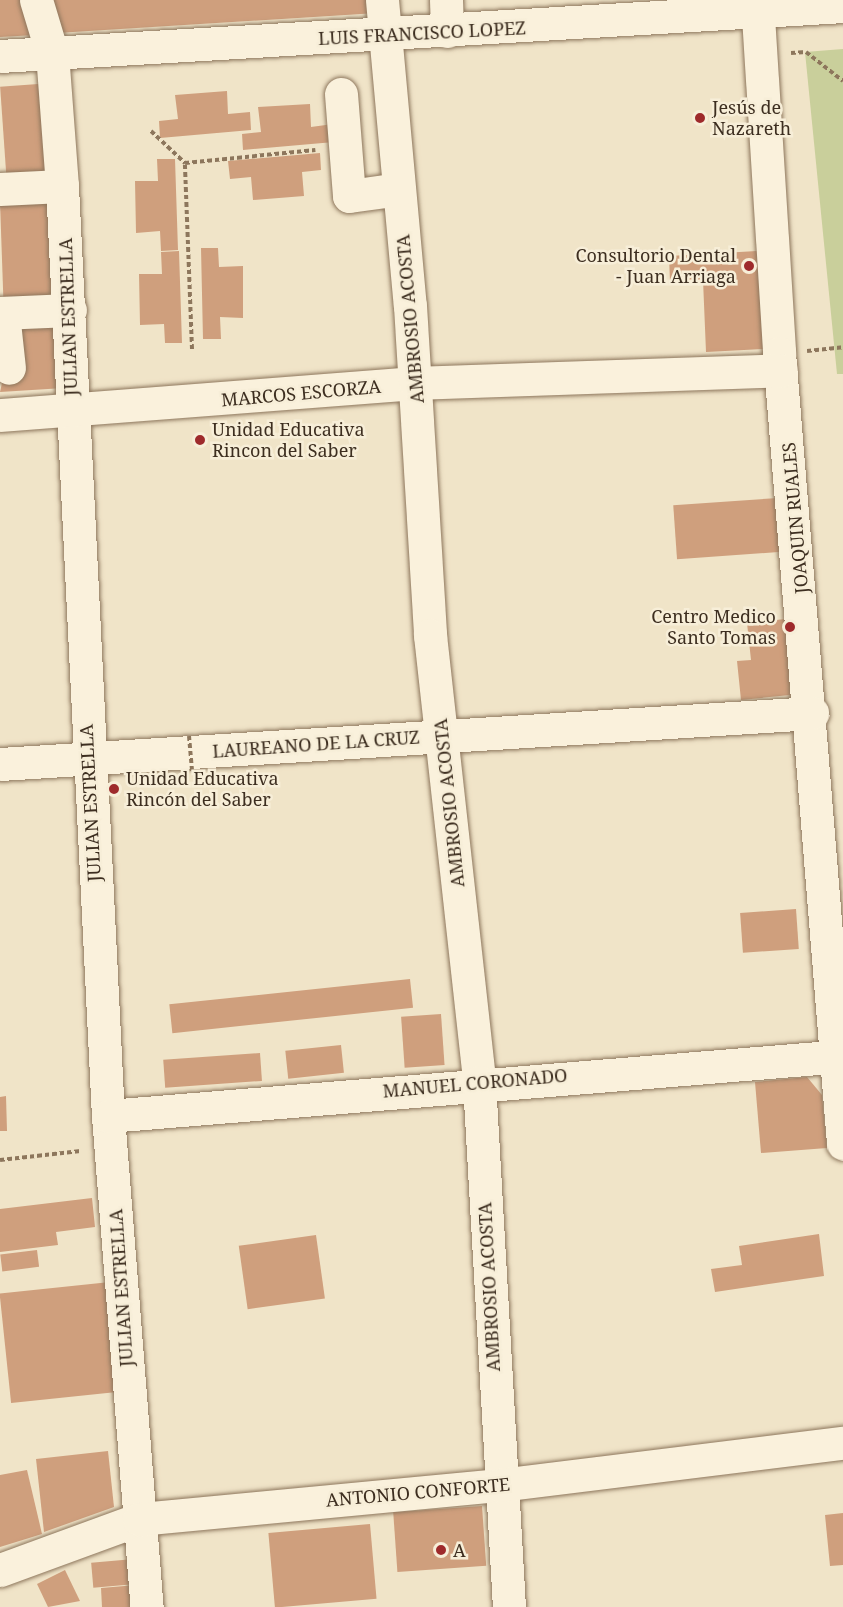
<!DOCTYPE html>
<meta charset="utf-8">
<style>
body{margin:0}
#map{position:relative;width:843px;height:1607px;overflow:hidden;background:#f0e4c8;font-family:"Noto Serif",serif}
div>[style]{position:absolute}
.green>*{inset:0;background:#c9cf9b}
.building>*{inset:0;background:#cf9f7d;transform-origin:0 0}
.path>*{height:4px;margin-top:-2px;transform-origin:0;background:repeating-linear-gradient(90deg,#8d765c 0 4.5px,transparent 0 7.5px)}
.roads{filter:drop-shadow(0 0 2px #8d765c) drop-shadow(0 0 2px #8d765c)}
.minor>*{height:33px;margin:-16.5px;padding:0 16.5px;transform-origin:16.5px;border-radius:16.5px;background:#faf1dc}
.path-bridge>*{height:4px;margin-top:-2px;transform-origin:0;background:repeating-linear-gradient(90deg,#8d765c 0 4.5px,transparent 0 7.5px)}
.dots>*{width:16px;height:16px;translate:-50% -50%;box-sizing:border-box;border:3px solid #f7eed8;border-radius:50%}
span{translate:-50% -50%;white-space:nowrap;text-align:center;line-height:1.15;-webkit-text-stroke:5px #f7eed8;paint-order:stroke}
.street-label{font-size:18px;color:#3d2e20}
.poi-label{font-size:18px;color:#3d2e20}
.left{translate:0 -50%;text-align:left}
.right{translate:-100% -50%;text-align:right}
</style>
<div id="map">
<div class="green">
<i style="clip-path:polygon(843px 49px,843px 374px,837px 374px,805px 52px)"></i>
</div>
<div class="building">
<i style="clip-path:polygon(0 0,26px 0,35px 35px,0 37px)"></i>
<i style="clip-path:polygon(48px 0,376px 0,377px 13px,57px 33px)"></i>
<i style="left:52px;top:83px;width:96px;height:52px;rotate:86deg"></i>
<i style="clip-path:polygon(227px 91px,228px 114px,250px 112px,251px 130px,160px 138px,159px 121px,178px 119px,175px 95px)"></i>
<i style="clip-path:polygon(310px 104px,311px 127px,333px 124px,334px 142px,243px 150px,242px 134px,261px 132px,258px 107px)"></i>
<i style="clip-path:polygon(320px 153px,321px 170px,302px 172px,304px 196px,253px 200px,251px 177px,230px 179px,228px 161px)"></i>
<i style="clip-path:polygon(157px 159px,175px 159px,178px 250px,161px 251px,160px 231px,136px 233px,135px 181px,158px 181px)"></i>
<i style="left:60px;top:201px;width:99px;height:60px;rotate:88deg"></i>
<i style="clip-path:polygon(201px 248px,218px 248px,219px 267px,243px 266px,243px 318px,220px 317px,221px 339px,203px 339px)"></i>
<i style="clip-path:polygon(179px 251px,182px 343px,165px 343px,164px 324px,140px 325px,139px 274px,162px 274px,161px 252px)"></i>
<i style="clip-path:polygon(757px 251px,763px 349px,706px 352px,703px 280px,670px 282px,669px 256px)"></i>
<i style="clip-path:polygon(61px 313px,64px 388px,0 392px,17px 315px)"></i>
<i style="left:778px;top:498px;width:54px;height:105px;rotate:86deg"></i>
<i style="clip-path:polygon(795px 618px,790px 695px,741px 700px,737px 661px,751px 660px,747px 623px)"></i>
<i style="left:796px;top:909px;width:40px;height:56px;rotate:86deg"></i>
<i style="left:410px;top:979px;width:29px;height:242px;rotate:84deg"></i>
<i style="left:441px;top:1014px;width:51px;height:40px;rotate:86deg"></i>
<i style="left:341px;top:1045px;width:28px;height:56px;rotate:84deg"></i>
<i style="left:260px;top:1053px;width:28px;height:97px;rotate:86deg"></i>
<i style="clip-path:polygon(807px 1077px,822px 1095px,827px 1148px,761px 1153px,755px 1082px)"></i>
<i style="clip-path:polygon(6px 1096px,7px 1131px,0 1131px,0 1097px)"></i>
<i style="clip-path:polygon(92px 1198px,95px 1227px,56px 1232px,58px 1245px,0 1252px,0 1209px)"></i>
<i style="clip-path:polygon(819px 1234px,824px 1276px,715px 1292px,711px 1269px,742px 1265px,739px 1246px)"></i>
<i style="left:316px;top:1235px;width:64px;height:78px;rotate:82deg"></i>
<i style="left:37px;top:1250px;width:17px;height:37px;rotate:83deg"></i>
<i style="left:110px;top:1282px;width:110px;height:111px;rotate:84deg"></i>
<i style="clip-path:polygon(108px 1451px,114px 1507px,44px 1532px,36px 1459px)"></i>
<i style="clip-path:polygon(27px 1470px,42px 1534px,0 1547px,0 1475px)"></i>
<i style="left:482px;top:1506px;width:60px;height:89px;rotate:86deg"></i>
<i style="clip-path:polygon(843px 1513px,843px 1565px,830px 1566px,825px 1515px)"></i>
<i style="left:370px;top:1524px;width:75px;height:102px;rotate:85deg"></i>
<i style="left:134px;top:1559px;width:25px;height:43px;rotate:85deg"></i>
<i style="clip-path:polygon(65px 1570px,80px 1601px,48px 1607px,37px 1584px)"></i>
<i style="clip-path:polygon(136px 1585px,138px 1607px,102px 1607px,101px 1588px)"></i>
</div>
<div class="path">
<i style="left:791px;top:53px;width:15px;rotate:-4deg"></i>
<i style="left:806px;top:52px;width:47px;rotate:38.1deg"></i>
<i style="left:151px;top:131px;width:47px;rotate:43.3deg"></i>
<i style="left:192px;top:349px;width:186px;rotate:-92.2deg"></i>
<i style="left:185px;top:163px;width:131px;rotate:-5.7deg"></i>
<i style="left:807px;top:351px;width:36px;rotate:-6deg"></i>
<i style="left:0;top:1160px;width:81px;rotate:-6.4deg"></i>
</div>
<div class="roads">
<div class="minor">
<i style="left:36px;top:0;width:55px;rotate:73.2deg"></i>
<i style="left:52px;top:53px;width:133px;rotate:85.7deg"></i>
<i style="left:62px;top:186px;width:931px;rotate:87.17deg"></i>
<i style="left:108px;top:1116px;width:493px;rotate:85.5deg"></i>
<i style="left:382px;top:0;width:307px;rotate:84.8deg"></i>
<i style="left:410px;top:306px;width:330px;rotate:86.5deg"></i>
<i style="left:430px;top:635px;width:450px;rotate:83.7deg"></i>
<i style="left:479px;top:1082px;width:526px;rotate:86.73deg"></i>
<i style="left:446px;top:0;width:31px;rotate:88deg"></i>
<i style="left:757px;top:0;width:354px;rotate:86.4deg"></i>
<i style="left:779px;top:353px;width:793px;rotate:85.37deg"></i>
<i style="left:0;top:56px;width:844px;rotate:-3.39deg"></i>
<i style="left:341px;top:94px;width:102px;rotate:85.5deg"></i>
<i style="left:349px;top:196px;width:50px;rotate:-8deg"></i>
<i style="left:0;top:189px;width:62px;rotate:-2.8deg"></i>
<i style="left:0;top:313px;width:70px;rotate:-2.5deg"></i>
<i style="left:3px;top:313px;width:55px;rotate:83.8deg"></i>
<i style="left:0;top:415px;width:416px;rotate:-4.4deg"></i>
<i style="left:415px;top:383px;width:366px;rotate:-2deg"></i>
<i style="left:0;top:764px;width:814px;rotate:-3.59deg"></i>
<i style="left:108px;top:1116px;width:737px;rotate:-4.67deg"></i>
<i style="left:0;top:1570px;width:148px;rotate:-20.1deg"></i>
<i style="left:139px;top:1519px;width:362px;rotate:-5.4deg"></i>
<i style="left:499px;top:1485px;width:347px;rotate:-7deg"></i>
</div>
</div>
<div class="path-bridge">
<i style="left:189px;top:736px;width:36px;rotate:85deg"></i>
</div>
<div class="dots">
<i style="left:700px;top:118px;background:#9e2a2b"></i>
<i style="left:749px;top:266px;background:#9e2a2b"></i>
<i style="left:200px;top:440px;background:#9e2a2b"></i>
<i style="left:790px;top:627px;background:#9e2a2b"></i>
<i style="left:114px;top:789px;background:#9e2a2b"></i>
<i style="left:441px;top:1550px;background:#9e2a2b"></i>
</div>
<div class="street-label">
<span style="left:422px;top:33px;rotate:-3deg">LUIS FRANCISCO LOPEZ</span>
<span style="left:68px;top:317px;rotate:-92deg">JULIAN ESTRELLA</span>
<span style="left:410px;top:319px;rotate:-95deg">AMBROSIO ACOSTA</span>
<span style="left:301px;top:393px;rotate:-5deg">MARCOS ESCORZA</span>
<span style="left:795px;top:518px;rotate:-95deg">JOAQUIN RUALES</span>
<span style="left:316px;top:744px;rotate:-4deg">LAUREANO DE LA CRUZ</span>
<span style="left:90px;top:803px;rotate:-93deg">JULIAN ESTRELLA</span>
<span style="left:449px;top:803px;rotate:-96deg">AMBROSIO ACOSTA</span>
<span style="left:475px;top:1083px;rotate:-5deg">MANUEL CORONADO</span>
<span style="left:489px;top:1287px;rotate:-93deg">AMBROSIO ACOSTA</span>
<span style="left:121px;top:1288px;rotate:-94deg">JULIAN ESTRELLA</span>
<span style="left:418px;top:1492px;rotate:-5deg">ANTONIO CONFORTE</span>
</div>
<div class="poi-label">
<span class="left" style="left:712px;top:118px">Jesús de<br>Nazareth</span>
<span class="right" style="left:736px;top:266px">Consultorio Dental<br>- Juan Arriaga</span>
<span class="left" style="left:212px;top:440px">Unidad Educativa<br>Rincon del Saber</span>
<span class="right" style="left:776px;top:627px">Centro Medico<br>Santo Tomas</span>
<span class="left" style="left:126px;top:789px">Unidad Educativa<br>Rincón del Saber</span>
<span class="left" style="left:453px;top:1550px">A</span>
</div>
</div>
